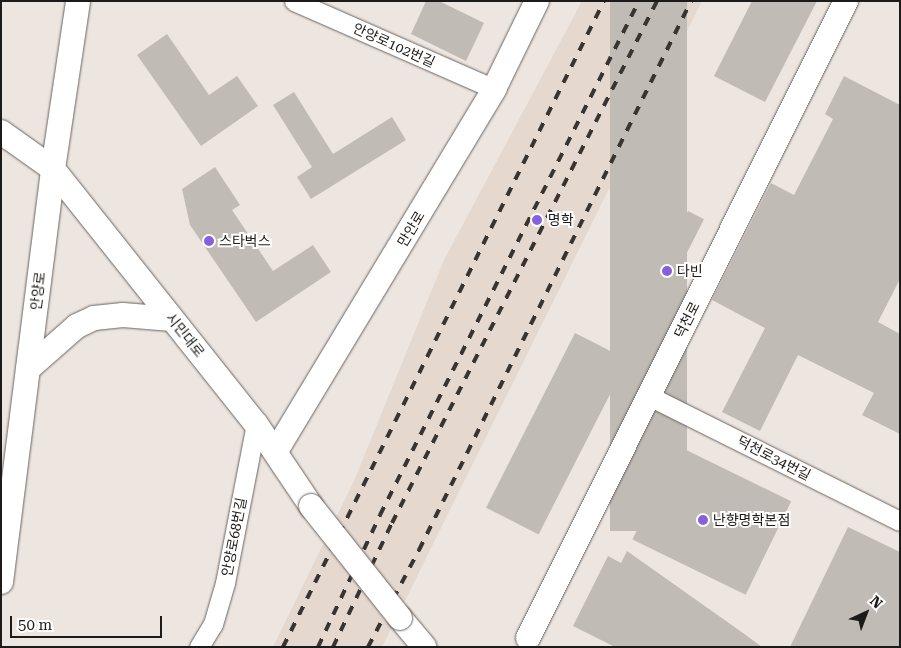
<!DOCTYPE html>
<meta charset="utf-8">
<style>
body{margin:0}
#map{position:relative;width:901px;height:648px;overflow:hidden;background:#ece5e0;font-family:"Roboto Serif","Noto Sans KR",serif}
div>[style]{position:absolute}
.built>*{inset:0;background:#e5d8ce}
.building>*{inset:0;background:#c1bbb6;transform-origin:0 0}
.roads{filter:drop-shadow(0 0 1px #6a6460) drop-shadow(0 0 1px #6a6460)}
.minor>*{height:19px;margin:-9.5px;padding:0 9.5px;transform-origin:9.5px;border-radius:9.5px;background:#fff}
.tertiary>*{height:24px;margin:-12px;padding:0 12px;transform-origin:12px;border-radius:12px;background:#fff}
.rail>*{height:4px;margin-top:-2px;transform-origin:0;background:repeating-linear-gradient(90deg,#373432 0 9px,transparent 0 18px)}
.bridges{filter:drop-shadow(0 0 1px #6a6460) drop-shadow(0 0 1px #6a6460)}
.tertiary-bridge>*{height:24px;margin:-12px;padding:0 12px;transform-origin:12px;border-radius:12px;background:#fff}
.dots>*{width:14px;height:14px;translate:-50% -50%;box-sizing:border-box;border:2px solid #fff;border-radius:50%}
span{translate:-50% -50%;white-space:nowrap;text-align:center;line-height:1.15;-webkit-text-stroke:4px #fff;paint-order:stroke}
.street-label{font-size:14px;color:#1d1b19}
.poi-label{font-size:14px;color:#1d1b19}
.left{translate:0 -50%;text-align:left}
.frame{position:absolute;inset:0;border:2px solid #1d1b19;pointer-events:none}
.north{position:absolute;left:841px;top:588px;width:50px;height:50px;-webkit-text-stroke:4px #fff;paint-order:stroke;rotate:43deg;font-size:14px;font-weight:700;line-height:20px;text-align:center;color:#1d1b19}
.north::after{content:'';display:block;margin:auto;width:18px;height:22px;background:#1d1b19;clip-path:polygon(50% 0,100% 100%,50% 72%,0 100%)}
.scale{position:absolute;left:10px;top:616px;width:152px;height:22px;box-sizing:border-box;border:2px solid #1d1b19;border-top:0;padding-left:6px;font-size:15px;line-height:18px;white-space:nowrap;color:#1d1b19;-webkit-text-stroke:4px #fff;paint-order:stroke}
</style>
<div id="map">
<div class="built">
<i style="clip-path:polygon(582px 1px,702px 1px,382px 647px,273px 647px,354px 481px,444px 260px)"></i>
</div>
<div class="building">
<i style="clip-path:polygon(426px 1px,439px 1px,484px 23px,466px 61px,411px 34px)"></i>
<i style="left:610px;top:1px;width:77px;height:530px"></i>
<i style="clip-path:polygon(752px 1px,817px 1px,765px 102px,714px 76px)"></i>
<i style="clip-path:polygon(167px 34px,209px 95px,237px 76px,258px 106px,201px 146px,137px 55px)"></i>
<i style="clip-path:polygon(844px 76px,900px 105px,900px 279px,878px 322px,900px 334px,900px 434px,862px 415px,874px 393px,798px 355px,760px 431px,722px 412px,765px 328px,712px 300px,771px 183px,794px 195px,833px 119px,825px 114px)"></i>
<i style="clip-path:polygon(294px 92px,333px 154px,392px 117px,406px 140px,311px 199px,297px 177px,312px 167px,273px 105px)"></i>
<i style="clip-path:polygon(215px 167px,240px 205px,232px 210px,273px 271px,313px 245px,331px 272px,256px 322px,190px 225px,182px 189px)"></i>
<i style="left:688px;top:211px;width:18px;height:124px;rotate:27deg"></i>
<i style="left:575px;top:333px;width:59px;height:196px;rotate:27deg"></i>
<i style="left:678px;top:446px;width:126px;height:104px;rotate:26deg"></i>
<i style="clip-path:polygon(848px 527px,900px 552px,900px 647px,790px 647px)"></i>
<i style="clip-path:polygon(627px 551px,743px 633px,762px 647px,615px 647px,573px 626px,608px 556px,621px 563px)"></i>
</div>
<div class="roads">
<div class="minor">
<i style="left:294px;top:1px;width:219px;rotate:23.7deg"></i>
<i style="left:649px;top:396px;width:280px;rotate:26.5deg"></i>
<i style="left:199px;top:647px;width:27px;rotate:-59deg"></i>
<i style="left:213px;top:624px;width:43px;rotate:-73.7deg"></i>
<i style="left:225px;top:583px;width:162px;rotate:-79deg"></i>
</div>
<div class="tertiary">
<i style="left:1px;top:132px;width:64px;rotate:35.4deg"></i>
<i style="left:53px;top:169px;width:326px;rotate:51.5deg"></i>
<i style="left:256px;top:424px;width:99px;rotate:56.1deg"></i>
<i style="left:28px;top:369px;width:65px;rotate:-41.3deg"></i>
<i style="left:77px;top:326px;width:19px;rotate:-25deg"></i>
<i style="left:94px;top:318px;width:29px;rotate:-6deg"></i>
<i style="left:123px;top:315px;width:49px;rotate:4.7deg"></i>
<i style="left:276px;top:451px;width:423px;rotate:-58.9deg"></i>
<i style="left:494px;top:89px;width:98px;rotate:-64deg"></i>
<i style="left:1px;top:582px;width:416px;rotate:-82.8deg"></i>
<i style="left:53px;top:169px;width:170px;rotate:-81.5deg"></i>
<i style="left:400px;top:618px;width:38px;rotate:50deg"></i>
<i style="left:528px;top:638px;width:712px;rotate:-63.47deg"></i>
</div>
</div>
<div class="rail">
<i style="left:283px;top:647px;width:721px;rotate:-63.58deg"></i>
<i style="left:318px;top:647px;width:146px;rotate:-64.8deg"></i>
<i style="left:380px;top:515px;width:576px;rotate:-63.26deg"></i>
<i style="left:333px;top:647px;width:137px;rotate:-64.6deg"></i>
<i style="left:392px;top:523px;width:585px;rotate:-63.08deg"></i>
<i style="left:368px;top:647px;width:110px;rotate:-62.3deg"></i>
<i style="left:419px;top:550px;width:613px;rotate:-63.64deg"></i>
</div>
<div class="bridges">
<div class="tertiary-bridge">
<i style="left:311px;top:506px;width:143px;rotate:51.5deg"></i>
</div>
</div>
<div class="dots">
<i style="left:537px;top:220px;background:#8561db"></i>
<i style="left:209px;top:241px;background:#8561db"></i>
<i style="left:667px;top:271px;background:#8561db"></i>
<i style="left:703px;top:520px;background:#8561db"></i>
</div>
<div class="street-label">
<span style="left:394px;top:45px;rotate:24deg">안양로102번길</span>
<span style="left:411px;top:229px;rotate:-59deg">만안로</span>
<span style="left:38px;top:291px;rotate:-83deg">안양로</span>
<span style="left:687px;top:320px;rotate:-63deg">덕천로</span>
<span style="left:185px;top:335px;rotate:51deg">시민대로</span>
<span style="left:774px;top:458px;rotate:27deg">덕천로34번길</span>
<span style="left:234px;top:537px;rotate:-79deg">안양로68번길</span>
</div>
<div class="poi-label">
<span class="left" style="left:548px;top:220px">명학</span>
<span class="left" style="left:219px;top:241px">스타벅스</span>
<span class="left" style="left:677px;top:271px">다빈</span>
<span class="left" style="left:713px;top:520px">난향명학본점</span>
</div>
<div class="frame"></div>
<div class="north">N</div>
<div class="scale">50 m</div>
</div>
